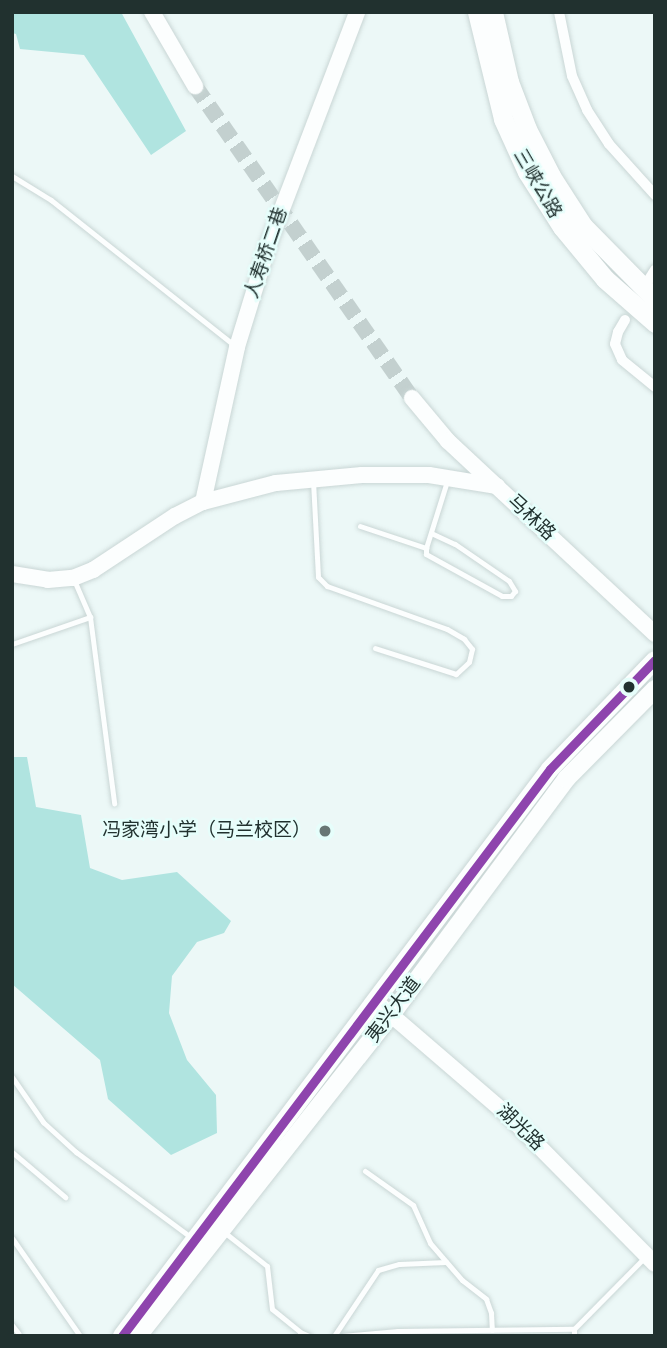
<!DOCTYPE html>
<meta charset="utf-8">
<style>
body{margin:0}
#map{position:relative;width:667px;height:1348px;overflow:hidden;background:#ecf8f7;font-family:Signika,"Noto Sans SC",sans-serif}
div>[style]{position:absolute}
.forest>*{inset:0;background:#b0e4e0}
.secondary-tunnel>*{height:16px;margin-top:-8px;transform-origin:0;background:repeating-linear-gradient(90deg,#c3d0cf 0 16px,transparent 0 24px)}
.roads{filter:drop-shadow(0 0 2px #c9d6d5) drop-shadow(0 0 2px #c9d6d5)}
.lane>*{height:5px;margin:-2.5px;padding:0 2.5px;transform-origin:2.5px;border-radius:2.5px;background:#fcfefe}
.street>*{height:10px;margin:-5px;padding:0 5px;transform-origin:5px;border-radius:5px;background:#fcfefe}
.secondary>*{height:16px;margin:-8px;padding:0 8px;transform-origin:8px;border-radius:8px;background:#fcfefe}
.primary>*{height:18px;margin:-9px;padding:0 9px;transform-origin:9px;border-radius:9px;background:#fcfefe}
.highway>*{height:19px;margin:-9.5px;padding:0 9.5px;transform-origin:9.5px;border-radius:9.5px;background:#fcfefe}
.bus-1>*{height:9px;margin:-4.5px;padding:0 4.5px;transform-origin:4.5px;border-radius:4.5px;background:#8e44ad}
.dots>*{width:19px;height:19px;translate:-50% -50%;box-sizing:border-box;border:4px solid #e6fefb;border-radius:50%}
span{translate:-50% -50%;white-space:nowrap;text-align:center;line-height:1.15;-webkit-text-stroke:5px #e6fefb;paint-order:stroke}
.street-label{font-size:19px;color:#21312f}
.poi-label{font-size:19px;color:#21312f}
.right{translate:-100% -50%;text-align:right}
.frame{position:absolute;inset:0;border:14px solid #21312f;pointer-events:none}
</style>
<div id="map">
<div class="forest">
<i style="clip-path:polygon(12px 12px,121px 12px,186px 131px,151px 155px,84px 55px,20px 49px,16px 34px,12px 33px)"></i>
<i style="clip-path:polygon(12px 757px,27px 757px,36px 807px,81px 815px,90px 868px,122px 880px,177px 872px,231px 921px,224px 933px,197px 942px,172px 976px,169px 1013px,187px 1060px,216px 1095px,217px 1133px,171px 1155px,108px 1099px,100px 1060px,12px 984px)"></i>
</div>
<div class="secondary-tunnel">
<i style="left:195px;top:86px;width:380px;rotate:55.2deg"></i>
</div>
<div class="roads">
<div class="lane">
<i style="left:12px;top:176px;width:46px;rotate:31.6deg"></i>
<i style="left:51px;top:200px;width:233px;rotate:38.4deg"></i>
<i style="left:313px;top:481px;width:96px;rotate:87deg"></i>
<i style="left:318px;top:577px;width:13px;rotate:45deg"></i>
<i style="left:327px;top:586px;width:127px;rotate:19.7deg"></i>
<i style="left:447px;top:629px;width:20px;rotate:30deg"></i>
<i style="left:464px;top:639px;width:13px;rotate:51deg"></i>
<i style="left:472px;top:649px;width:13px;rotate:103deg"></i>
<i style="left:469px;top:662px;width:18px;rotate:137deg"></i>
<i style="left:456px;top:674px;width:85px;rotate:-162.2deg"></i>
<i style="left:360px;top:526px;width:70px;rotate:18.4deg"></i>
<i style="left:431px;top:533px;width:26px;rotate:25deg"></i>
<i style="left:455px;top:544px;width:65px;rotate:34.4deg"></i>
<i style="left:509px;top:581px;width:12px;rotate:59deg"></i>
<i style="left:515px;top:591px;width:6px;rotate:129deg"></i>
<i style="left:511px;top:596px;width:9px;rotate:180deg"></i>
<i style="left:502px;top:596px;width:87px;rotate:-151.1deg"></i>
<i style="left:426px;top:554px;width:6px;rotate:-90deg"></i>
<i style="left:426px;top:548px;width:70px;rotate:-72.6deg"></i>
<i style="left:74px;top:580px;width:40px;rotate:66.6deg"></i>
<i style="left:90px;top:617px;width:188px;rotate:82.6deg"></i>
<i style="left:12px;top:644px;width:83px;rotate:-19.1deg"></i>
<i style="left:12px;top:1077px;width:55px;rotate:55.4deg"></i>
<i style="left:43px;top:1122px;width:45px;rotate:42.3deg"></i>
<i style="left:76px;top:1152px;width:144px;rotate:36.6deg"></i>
<i style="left:12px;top:1152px;width:70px;rotate:40.3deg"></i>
<i style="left:365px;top:1171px;width:59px;rotate:35.3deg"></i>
<i style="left:413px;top:1205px;width:42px;rotate:65.9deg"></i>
<i style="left:430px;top:1243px;width:49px;rotate:49.1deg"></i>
<i style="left:462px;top:1280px;width:31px;rotate:38deg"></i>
<i style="left:486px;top:1299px;width:15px;rotate:70deg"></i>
<i style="left:491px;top:1313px;width:17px;rotate:87deg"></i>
<i style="left:224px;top:1232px;width:55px;rotate:38.3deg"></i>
<i style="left:267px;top:1266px;width:43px;rotate:83.4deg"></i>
<i style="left:272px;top:1309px;width:36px;rotate:39deg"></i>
<i style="left:300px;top:1332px;width:10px;rotate:24deg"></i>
<i style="left:12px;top:1238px;width:119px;rotate:55.2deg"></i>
<i style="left:12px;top:1325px;width:11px;rotate:52deg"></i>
<i style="left:334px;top:1336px;width:79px;rotate:-56.3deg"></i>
<i style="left:378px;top:1270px;width:22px;rotate:-16deg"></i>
<i style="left:399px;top:1264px;width:47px;rotate:-2.4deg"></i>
<i style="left:342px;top:1336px;width:56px;rotate:-5.1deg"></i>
<i style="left:398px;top:1331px;width:176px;rotate:-0.7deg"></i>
<i style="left:574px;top:1336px;width:7px;rotate:-90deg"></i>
<i style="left:574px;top:1329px;width:100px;rotate:-45.4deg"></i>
</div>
<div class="street">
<i style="left:559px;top:12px;width:65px;rotate:78.5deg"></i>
<i style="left:572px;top:76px;width:37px;rotate:66deg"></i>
<i style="left:587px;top:110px;width:40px;rotate:57.1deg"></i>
<i style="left:609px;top:144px;width:69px;rotate:48deg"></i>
<i style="left:648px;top:281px;width:13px;rotate:-58deg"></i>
<i style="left:625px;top:320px;width:14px;rotate:120deg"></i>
<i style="left:618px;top:332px;width:12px;rotate:104deg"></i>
<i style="left:615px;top:344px;width:17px;rotate:66deg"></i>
<i style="left:622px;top:360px;width:43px;rotate:39.3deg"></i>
</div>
<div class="secondary">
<i style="left:152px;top:12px;width:86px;rotate:59.8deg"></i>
<i style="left:412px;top:398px;width:56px;rotate:50.1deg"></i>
<i style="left:448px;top:441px;width:283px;rotate:43deg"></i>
<i style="left:203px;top:502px;width:159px;rotate:-77.6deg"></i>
<i style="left:237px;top:347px;width:109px;rotate:-72.9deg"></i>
<i style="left:269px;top:243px;width:247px;rotate:-69.1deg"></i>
<i style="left:12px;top:574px;width:36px;rotate:9deg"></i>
<i style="left:48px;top:580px;width:25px;rotate:-5deg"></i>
<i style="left:73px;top:578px;width:22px;rotate:-22deg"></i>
<i style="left:93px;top:570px;width:98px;rotate:-33.4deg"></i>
<i style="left:175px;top:516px;width:31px;rotate:-27deg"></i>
<i style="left:203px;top:502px;width:75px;rotate:-14.6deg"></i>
<i style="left:276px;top:483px;width:86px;rotate:-5.3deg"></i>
<i style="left:362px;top:475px;width:67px"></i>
<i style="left:429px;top:475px;width:69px;rotate:9.2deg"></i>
<i style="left:375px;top:1001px;width:178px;rotate:40.7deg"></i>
<i style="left:510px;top:1117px;width:206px;rotate:45.4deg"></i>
</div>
<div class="primary">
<i style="left:122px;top:1336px;width:710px;rotate:-52.95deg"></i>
<i style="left:550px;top:769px;width:151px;rotate:-46.1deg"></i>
<i style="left:138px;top:1336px;width:409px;rotate:-51.8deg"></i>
<i style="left:391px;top:1015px;width:294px;rotate:-53.4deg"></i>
<i style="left:566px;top:779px;width:127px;rotate:-45.3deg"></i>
</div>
<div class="highway">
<i style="left:477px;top:12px;width:110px;rotate:76.3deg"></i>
<i style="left:503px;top:119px;width:58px;rotate:65.6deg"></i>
<i style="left:527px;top:172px;width:65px;rotate:57.5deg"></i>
<i style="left:562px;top:227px;width:67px;rotate:50.4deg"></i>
<i style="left:605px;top:279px;width:67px;rotate:41.3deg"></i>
<i style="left:493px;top:12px;width:72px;rotate:77.1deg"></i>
<i style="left:509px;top:82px;width:50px;rotate:69deg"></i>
<i style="left:527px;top:129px;width:53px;rotate:62.9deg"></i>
<i style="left:551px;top:176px;width:59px;rotate:57.4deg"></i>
<i style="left:583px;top:226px;width:103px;rotate:45.4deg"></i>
</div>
</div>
<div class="bus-1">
<i style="left:122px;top:1336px;width:710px;rotate:-52.95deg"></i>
<i style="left:550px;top:769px;width:151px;rotate:-46.1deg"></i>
</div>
<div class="dots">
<i style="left:629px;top:687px;background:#21312f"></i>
<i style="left:325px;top:831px;background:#687775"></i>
</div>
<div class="street-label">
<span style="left:537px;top:184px;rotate:60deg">三峡公路</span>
<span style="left:267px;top:253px;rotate:-71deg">人寿桥二巷</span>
<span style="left:531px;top:518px;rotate:43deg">马林路</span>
<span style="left:394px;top:1010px;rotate:-53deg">夷兴大道</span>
<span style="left:520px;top:1128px;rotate:44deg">湖光路</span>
</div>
<div class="poi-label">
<span class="right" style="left:311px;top:831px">冯家湾小学（马兰校区）</span>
</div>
<div class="frame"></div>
</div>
